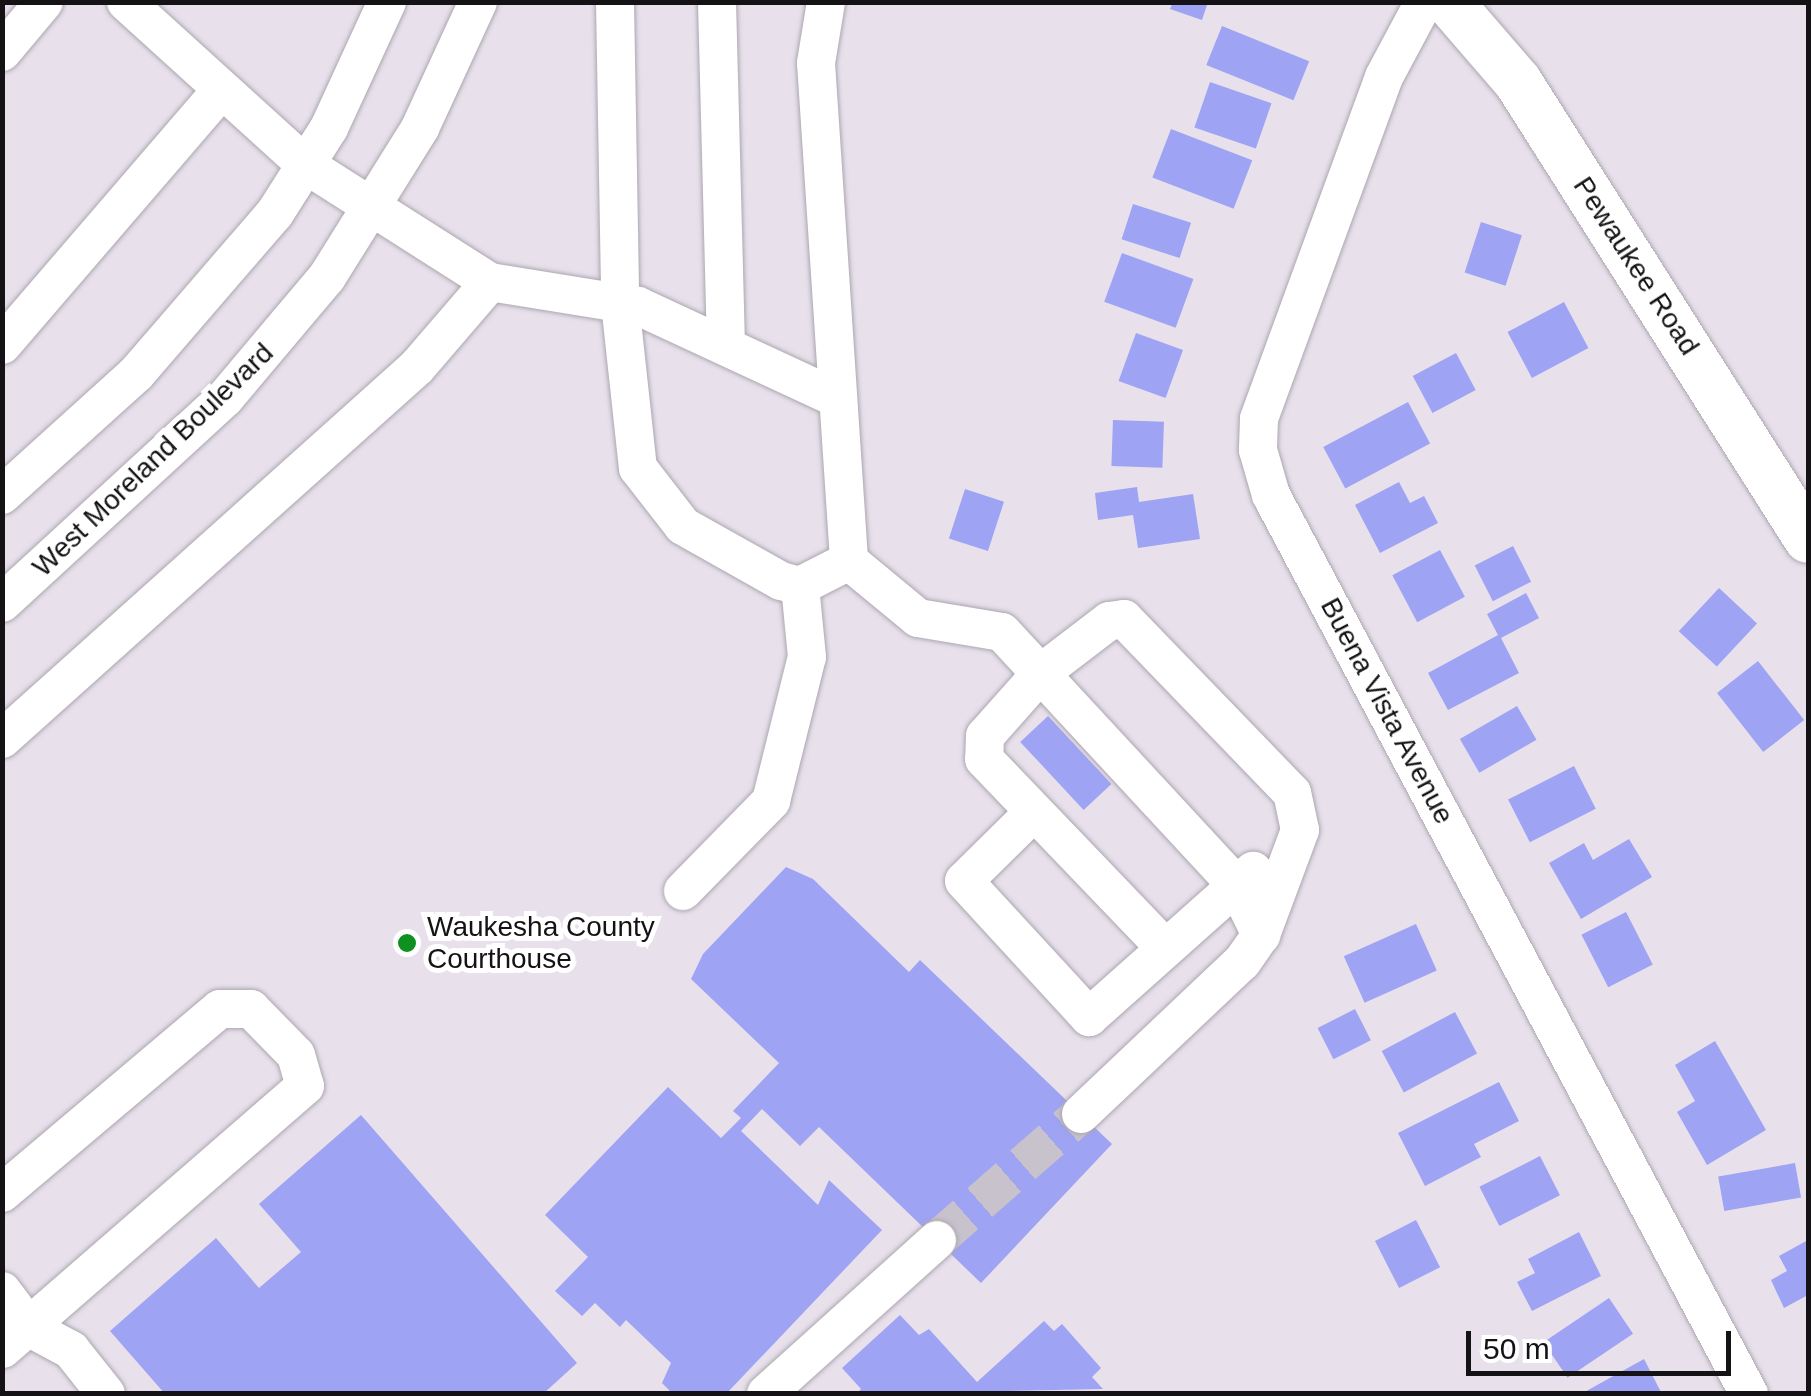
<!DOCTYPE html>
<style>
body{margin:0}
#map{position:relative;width:1811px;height:1396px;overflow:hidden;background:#e8e1ec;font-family:Arial,sans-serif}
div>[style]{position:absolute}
.building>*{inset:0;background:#9ea3f3;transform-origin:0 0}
.minor-tunnel>*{height:38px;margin-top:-19px;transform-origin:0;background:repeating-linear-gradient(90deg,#c8c2cc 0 38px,transparent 0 57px)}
.roads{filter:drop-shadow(0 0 2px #aca6b0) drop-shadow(0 0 2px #aca6b0)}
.minor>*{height:38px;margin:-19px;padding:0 19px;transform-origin:19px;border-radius:19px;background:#fff}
.major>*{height:48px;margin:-24px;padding:0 24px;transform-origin:24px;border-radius:24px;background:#fff}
.dots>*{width:28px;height:28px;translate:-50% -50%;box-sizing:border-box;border:5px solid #fff;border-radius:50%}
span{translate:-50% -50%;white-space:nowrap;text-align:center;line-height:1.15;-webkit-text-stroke:10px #fff;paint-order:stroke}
.street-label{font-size:28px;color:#151216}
.poi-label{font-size:28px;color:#151216}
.left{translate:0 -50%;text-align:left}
.frame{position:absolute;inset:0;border:5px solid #151216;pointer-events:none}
.scale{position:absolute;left:1466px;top:1331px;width:265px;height:45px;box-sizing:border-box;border:5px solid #151216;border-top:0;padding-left:12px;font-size:30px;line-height:35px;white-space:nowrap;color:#151216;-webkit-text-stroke:8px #fff;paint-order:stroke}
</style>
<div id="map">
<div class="building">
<i style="clip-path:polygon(1173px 2px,1208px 2px,1202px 20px,1170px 9px)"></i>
<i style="left:1222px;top:26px;width:94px;height:42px;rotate:22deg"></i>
<i style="left:1210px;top:82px;width:65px;height:48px;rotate:19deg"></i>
<i style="left:1171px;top:129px;width:87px;height:52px;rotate:21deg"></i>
<i style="left:1133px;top:204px;width:61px;height:37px;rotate:18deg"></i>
<i style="left:1481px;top:222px;width:43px;height:53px;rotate:18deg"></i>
<i style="left:1122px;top:253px;width:76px;height:52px;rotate:20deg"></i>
<i style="left:1564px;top:302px;width:52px;height:64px;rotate:62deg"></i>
<i style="left:1136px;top:333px;width:50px;height:51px;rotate:20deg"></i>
<i style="left:1456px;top:353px;width:42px;height:49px;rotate:62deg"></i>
<i style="left:1408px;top:402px;width:47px;height:96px;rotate:62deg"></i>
<i style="left:1113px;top:420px;width:51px;height:46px;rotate:2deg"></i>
<i style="clip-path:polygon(1399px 482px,1410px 503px,1424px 496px,1438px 523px,1380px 553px,1355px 505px)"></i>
<i style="clip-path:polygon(1137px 487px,1139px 502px,1193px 494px,1200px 539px,1138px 548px,1133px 515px,1098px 520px,1095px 493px)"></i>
<i style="left:965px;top:489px;width:41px;height:52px;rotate:18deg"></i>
<i style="left:1513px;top:546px;width:40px;height:43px;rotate:63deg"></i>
<i style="left:1440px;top:550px;width:53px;height:54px;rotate:62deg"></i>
<i style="left:1719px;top:588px;width:52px;height:59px;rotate:43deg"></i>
<i style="clip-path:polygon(1526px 593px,1539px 618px,1501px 638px,1519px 673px,1448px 710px,1428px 673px,1498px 635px,1487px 614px)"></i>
<i style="left:1758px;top:661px;width:75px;height:52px;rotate:52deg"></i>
<i style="left:1517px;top:706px;width:39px;height:66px;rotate:60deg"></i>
<i style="left:1048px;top:716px;width:93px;height:38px;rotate:47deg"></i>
<i style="left:1574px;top:766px;width:48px;height:74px;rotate:63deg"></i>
<i style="clip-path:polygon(1629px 839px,1652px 877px,1581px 919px,1549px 863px,1584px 843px,1593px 860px)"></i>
<i style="clip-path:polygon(786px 867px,813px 879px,909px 972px,920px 960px,1112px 1144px,981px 1283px,819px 1127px,800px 1146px,762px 1109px,741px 1131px,818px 1205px,829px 1180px,882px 1230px,726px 1394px,673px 1394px,662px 1383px,671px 1363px,626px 1320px,620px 1327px,595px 1303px,582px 1316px,555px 1291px,588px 1257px,545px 1215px,668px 1087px,721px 1138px,741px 1118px,733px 1111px,779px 1063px,691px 979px,703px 954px)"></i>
<i style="left:1626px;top:912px;width:59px;height:50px;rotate:63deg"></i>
<i style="left:1416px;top:924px;width:51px;height:79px;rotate:66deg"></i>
<i style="left:1355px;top:1009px;width:35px;height:42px;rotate:63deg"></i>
<i style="left:1455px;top:1012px;width:47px;height:83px;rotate:62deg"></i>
<i style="clip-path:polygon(1715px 1041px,1766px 1130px,1707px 1165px,1677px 1112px,1695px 1101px,1675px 1065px)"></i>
<i style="clip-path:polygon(1499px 1082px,1519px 1121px,1474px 1144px,1481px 1157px,1425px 1186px,1398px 1133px)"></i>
<i style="clip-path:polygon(361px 1115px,577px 1363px,543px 1394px,165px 1394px,110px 1331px,216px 1238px,259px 1288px,301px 1252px,259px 1204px)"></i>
<i style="left:1540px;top:1156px;width:44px;height:68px;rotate:63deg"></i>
<i style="left:1795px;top:1163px;width:35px;height:78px;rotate:80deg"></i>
<i style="left:1416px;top:1220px;width:53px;height:46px;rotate:63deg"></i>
<i style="clip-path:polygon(1579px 1232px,1601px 1276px,1532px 1311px,1517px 1282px,1535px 1273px,1528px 1259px)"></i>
<i style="clip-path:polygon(1808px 1240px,1808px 1295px,1784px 1308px,1771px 1280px,1787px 1271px,1779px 1256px)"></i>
<i style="left:1609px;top:1298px;width:43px;height:79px;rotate:56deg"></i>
<i style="clip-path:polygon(900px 1315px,919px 1335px,929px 1329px,977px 1382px,1044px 1321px,1054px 1331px,1062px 1324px,1101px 1368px,1092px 1377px,1103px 1389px,856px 1394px,861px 1389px,842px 1368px)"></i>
<i style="clip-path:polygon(1644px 1359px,1662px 1394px,1581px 1394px)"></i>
</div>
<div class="minor-tunnel">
<i style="left:937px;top:1240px;width:191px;rotate:-41.2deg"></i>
</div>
<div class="roads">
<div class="minor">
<i style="left:126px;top:2px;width:243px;rotate:42.2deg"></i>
<i style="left:306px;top:165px;width:218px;rotate:32.5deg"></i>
<i style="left:490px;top:282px;width:150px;rotate:9.2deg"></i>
<i style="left:638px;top:306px;width:214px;rotate:24.9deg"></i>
<i style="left:615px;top:2px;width:301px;rotate:89deg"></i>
<i style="left:620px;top:303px;width:166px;rotate:83.8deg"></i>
<i style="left:638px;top:468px;width:73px;rotate:52.2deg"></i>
<i style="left:683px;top:526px;width:112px;rotate:29.3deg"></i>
<i style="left:781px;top:581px;width:20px;rotate:15deg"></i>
<i style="left:800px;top:586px;width:55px;rotate:-27deg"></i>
<i style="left:717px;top:2px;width:338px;rotate:88.5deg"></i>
<i style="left:826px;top:2px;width:62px;rotate:99.3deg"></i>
<i style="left:816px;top:63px;width:499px;rotate:86.2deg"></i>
<i style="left:849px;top:561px;width:89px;rotate:39.6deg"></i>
<i style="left:918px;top:618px;width:85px;rotate:9.5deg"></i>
<i style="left:1002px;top:632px;width:346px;rotate:47.2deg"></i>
<i style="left:1237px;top:886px;width:55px;rotate:63.9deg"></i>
<i style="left:1424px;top:2px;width:85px;rotate:118.1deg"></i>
<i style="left:1384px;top:77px;width:364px;rotate:110.1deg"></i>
<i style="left:1259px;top:419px;width:31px;rotate:92deg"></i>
<i style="left:1258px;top:450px;width:47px;rotate:73.9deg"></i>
<i style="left:1271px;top:495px;width:1018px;rotate:62deg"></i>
<i style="left:2px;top:52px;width:65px;rotate:-50deg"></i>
<i style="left:2px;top:345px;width:336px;rotate:-49.3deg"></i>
<i style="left:2px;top:495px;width:181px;rotate:-42.1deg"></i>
<i style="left:136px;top:374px;width:213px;rotate:-49.2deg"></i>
<i style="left:275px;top:213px;width:101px;rotate:-57.6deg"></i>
<i style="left:329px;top:128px;width:139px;rotate:-65.3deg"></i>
<i style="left:2px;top:603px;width:303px;rotate:-42.6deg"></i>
<i style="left:225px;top:398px;width:158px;rotate:-49.9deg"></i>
<i style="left:327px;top:277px;width:176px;rotate:-58deg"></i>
<i style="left:420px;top:128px;width:139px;rotate:-65.3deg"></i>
<i style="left:2px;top:739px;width:557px;rotate:-41.87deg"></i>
<i style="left:417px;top:367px;width:112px;rotate:-49.3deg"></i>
<i style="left:1034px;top:812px;width:98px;rotate:135.4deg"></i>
<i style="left:964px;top:881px;width:185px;rotate:47.4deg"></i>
<i style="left:1089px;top:1017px;width:220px;rotate:-41.7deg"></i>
<i style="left:683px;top:891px;width:126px;rotate:-45.6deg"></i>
<i style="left:771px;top:801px;width:148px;rotate:-76deg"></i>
<i style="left:807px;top:657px;width:71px;rotate:-95.6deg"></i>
<i style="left:1081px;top:1114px;width:221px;rotate:-43.4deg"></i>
<i style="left:1242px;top:962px;width:33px;rotate:-55deg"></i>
<i style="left:1261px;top:935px;width:112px;rotate:-69.6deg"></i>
<i style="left:1300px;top:830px;width:38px;rotate:-102deg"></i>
<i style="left:1292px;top:793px;width:242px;rotate:-134deg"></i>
<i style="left:1124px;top:619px;width:15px;rotate:172deg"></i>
<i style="left:1109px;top:621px;width:86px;rotate:142.6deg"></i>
<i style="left:1041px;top:673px;width:84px;rotate:131.6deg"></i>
<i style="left:985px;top:736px;width:23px;rotate:92deg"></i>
<i style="left:984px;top:759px;width:262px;rotate:46.2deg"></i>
<i style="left:2px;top:1193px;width:285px;rotate:-40.2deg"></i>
<i style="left:220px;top:1009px;width:31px"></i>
<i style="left:251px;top:1009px;width:64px;rotate:45.6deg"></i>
<i style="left:296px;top:1055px;width:32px;rotate:74deg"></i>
<i style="left:305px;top:1086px;width:401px;rotate:139deg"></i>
<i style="left:2px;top:1291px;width:46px;rotate:52.9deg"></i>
<i style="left:30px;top:1328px;width:47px;rotate:28.2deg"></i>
<i style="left:71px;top:1350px;width:56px;rotate:51.5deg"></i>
<i style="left:766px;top:1394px;width:230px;rotate:-42deg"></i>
</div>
<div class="major">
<i style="left:1449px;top:2px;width:106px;rotate:49.2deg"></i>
<i style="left:1518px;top:82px;width:541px;rotate:57.6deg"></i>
</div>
</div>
<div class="dots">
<i style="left:407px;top:943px;background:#0e9121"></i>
</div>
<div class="street-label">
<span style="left:1636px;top:266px;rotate:57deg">Pewaukee Road</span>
<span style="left:153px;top:460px;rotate:-44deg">West Moreland Boulevard</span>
<span style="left:1387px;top:711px;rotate:62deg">Buena Vista Avenue</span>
</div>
<div class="poi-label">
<span class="left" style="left:427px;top:943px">Waukesha County<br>Courthouse</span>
</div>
<div class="frame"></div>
<div class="scale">50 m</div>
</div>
